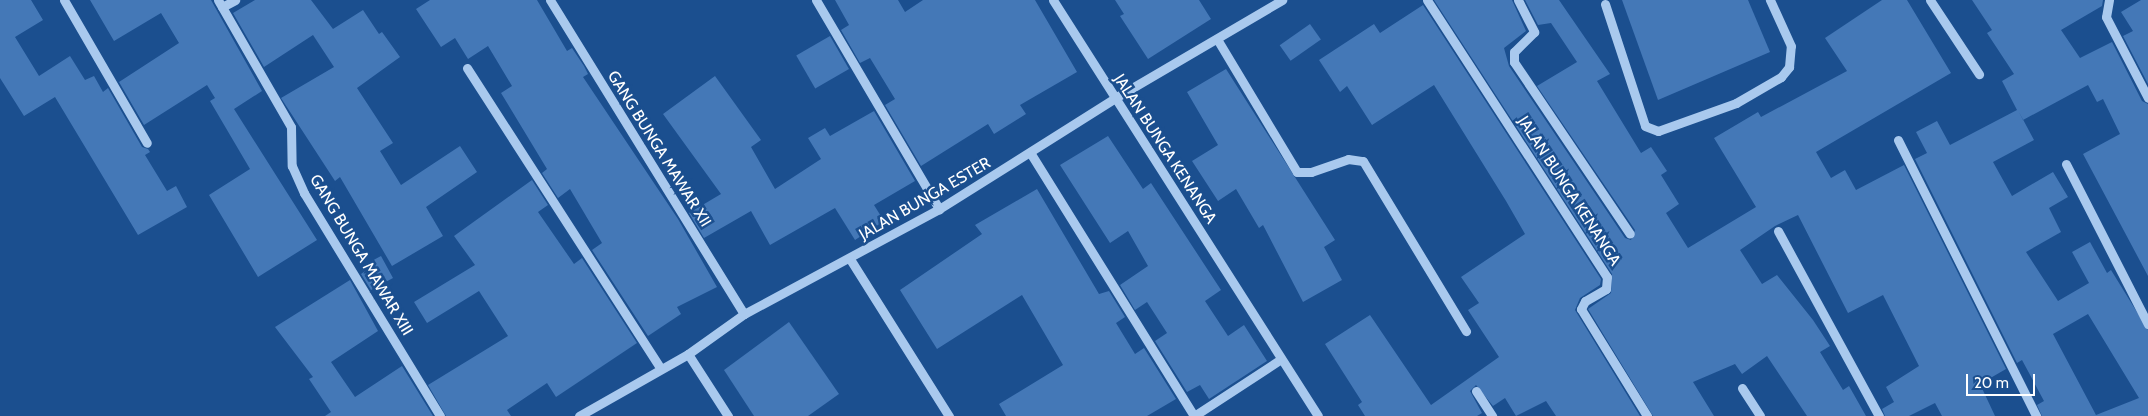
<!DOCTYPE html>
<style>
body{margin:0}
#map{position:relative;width:2148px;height:416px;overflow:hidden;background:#1b4f8f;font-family:Cabin,sans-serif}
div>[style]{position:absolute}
.building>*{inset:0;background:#4478b7;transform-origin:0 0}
.minor>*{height:9px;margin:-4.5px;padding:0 4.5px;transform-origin:4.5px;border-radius:4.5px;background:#a9c9ee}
span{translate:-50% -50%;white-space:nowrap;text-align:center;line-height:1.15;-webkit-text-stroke:5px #1b4f8f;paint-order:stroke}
.street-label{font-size:16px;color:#fff}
.scale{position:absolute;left:1966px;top:374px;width:69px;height:22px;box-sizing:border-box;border:2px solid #fff;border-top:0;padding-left:6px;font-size:15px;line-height:18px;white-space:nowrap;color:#fff;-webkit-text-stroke:4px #1b4f8f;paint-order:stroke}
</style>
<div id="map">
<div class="building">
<i style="clip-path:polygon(0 0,31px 0,43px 20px,15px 37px,39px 76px,70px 56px,85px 80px,94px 76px,103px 92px,108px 88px,142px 147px,148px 149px,150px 152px,145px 155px,167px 191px,176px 186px,187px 207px,138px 235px,55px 97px,24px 116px,0 78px)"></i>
<i style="clip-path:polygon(90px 0,211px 0,262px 91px,234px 109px,317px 240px,258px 277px,209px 195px,250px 169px,210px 101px,215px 98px,207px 85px,144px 125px,119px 82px,179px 43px,161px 13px,114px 41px)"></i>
<i style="clip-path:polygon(255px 0,311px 0,333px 29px,363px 10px,379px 34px,382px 32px,400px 57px,357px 88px,393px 143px,380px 151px,401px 185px,460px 146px,477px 172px,426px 207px,443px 236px,392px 266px,340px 177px,335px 181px,281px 98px,334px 67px,313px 35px,264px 67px,233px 13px)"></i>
<i style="clip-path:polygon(430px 0,537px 0,567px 51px,572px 48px,584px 66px,588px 74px,583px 77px,678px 219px,717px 287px,677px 307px,681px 314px,648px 336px,592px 250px,602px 243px,570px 189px,558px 198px,542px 173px,547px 169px,501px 93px,512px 86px,488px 46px,468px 59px,455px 38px,441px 47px,416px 9px)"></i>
<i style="clip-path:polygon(835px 0,898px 0,905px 12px,923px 0,1035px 0,1077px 72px,1020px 105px,1026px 114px,994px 134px,988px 124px,921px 166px,885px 105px,895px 99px,870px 58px,860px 63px,841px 30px,849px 25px)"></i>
<i style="clip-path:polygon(1115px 0,1199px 0,1211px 19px,1148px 59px,1120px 16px,1124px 14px)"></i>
<i style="clip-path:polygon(1434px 0,1512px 0,1526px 31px,1504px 48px,1509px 66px,1625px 238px,1631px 240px,1635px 230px,1537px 86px,1577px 62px,1551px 23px,1538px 25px,1525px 0,1559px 0,1610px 74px,1597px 81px,1641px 153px,1651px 147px,1667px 171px,1661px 175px,1679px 204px,1666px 213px,1688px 248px,1756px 207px,1714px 138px,1758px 112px,1761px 117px,1847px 71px,1825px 38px,1882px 0,1907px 0,1951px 73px,1816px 152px,1831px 178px,1845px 170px,1856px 190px,1904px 165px,2006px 369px,1980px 384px,1995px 416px,1942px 416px,1935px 403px,1909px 416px,1885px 416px,1882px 409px,1894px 402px,1886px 387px,1919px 366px,1883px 295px,1848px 313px,1798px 215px,1775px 226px,1740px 250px,1762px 284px,1777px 275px,1813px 320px,1830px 346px,1820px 352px,1843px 390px,1849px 386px,1866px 416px,1807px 416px,1767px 356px,1742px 374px,1735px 364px,1693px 382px,1714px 416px,1653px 416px,1588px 309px,1611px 293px,1612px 274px)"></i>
<i style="clip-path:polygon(1622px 0,1748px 0,1770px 52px,1658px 100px)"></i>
<i style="clip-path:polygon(evenodd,1972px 0,2103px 0,2102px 6px,2061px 30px,2080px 58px,2112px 42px,2142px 101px,2148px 104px,2148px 276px,2083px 154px,2120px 134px,2103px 99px,2097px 102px,2088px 85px,2023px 120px,2019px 112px,2034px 140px,1993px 162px,2012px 196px,2053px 172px,2068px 197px,2049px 208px,2061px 232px,2026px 252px,2058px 301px,2089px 283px,2072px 252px,2090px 242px,2107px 273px,2111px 270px,2148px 330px,2148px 416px,2042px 416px,2037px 405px,2044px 401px,2022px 360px,2017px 363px,1915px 159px,1927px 153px,1916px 132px,1937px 121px,1950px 145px,2017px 110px,2002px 81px,2014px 74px,1987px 33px,1992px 30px,1972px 0,2088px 314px,2139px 398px,2096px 415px,2053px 334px,2088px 314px)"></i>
<i style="clip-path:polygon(2141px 0,2148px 0,2148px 84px,2123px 36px,2133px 31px,2121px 12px)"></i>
<i style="clip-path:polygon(1423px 5px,1601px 279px,1600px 285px,1580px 298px,1575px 310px,1640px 416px,1556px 416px,1546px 401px,1516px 416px,1505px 398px,1493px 406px,1476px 385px,1470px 391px,1482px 413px,1477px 416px,1365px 416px,1358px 405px,1362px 402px,1325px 344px,1370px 315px,1431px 405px,1499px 357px,1468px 310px,1479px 303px,1461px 277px,1525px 234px,1506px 201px,1434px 85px,1372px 125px,1347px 86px,1340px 92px,1319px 60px,1374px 24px,1380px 33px)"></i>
<i style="left:1310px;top:24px;width:19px;height:37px;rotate:55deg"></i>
<i style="left:830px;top:36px;width:38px;height:39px;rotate:60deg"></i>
<i style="clip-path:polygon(1226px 69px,1335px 240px,1324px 247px,1342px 280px,1303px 302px,1263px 225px,1259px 228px,1236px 189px,1218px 201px,1192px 161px,1218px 145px,1187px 92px)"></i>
<i style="clip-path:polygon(715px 76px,761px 140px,751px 147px,775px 189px,821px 159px,808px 138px,825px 128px,830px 136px,874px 111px,915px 181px,874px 205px,884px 221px,855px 240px,835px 208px,770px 245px,751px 211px,704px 238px,689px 213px,721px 194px,663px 114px)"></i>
<i style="clip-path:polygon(1108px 136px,1143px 189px,1151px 183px,1221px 290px,1205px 301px,1228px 336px,1244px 325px,1267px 361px,1209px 399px,1200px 385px,1187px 392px,1155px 341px,1167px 333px,1147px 302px,1135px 310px,1120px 285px,1148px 266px,1128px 231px,1110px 243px,1060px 165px)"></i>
<i style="clip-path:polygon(532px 180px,548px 205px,538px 212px,574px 264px,582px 258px,637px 343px,556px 397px,547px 383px,507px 410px,511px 416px,446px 416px,428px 385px,508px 336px,479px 291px,427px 323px,414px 302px,475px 265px,454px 236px)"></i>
<i style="clip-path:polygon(1037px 189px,1099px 294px,1109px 291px,1125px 317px,1116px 323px,1135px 354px,1144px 348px,1176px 399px,1147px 416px,1006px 416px,999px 404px,1063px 365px,1022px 295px,937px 349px,900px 290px,982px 234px,975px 225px)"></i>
<i style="clip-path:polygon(381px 256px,393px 278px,371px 290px,361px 274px,368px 269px,366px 264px)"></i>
<i style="clip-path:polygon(350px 280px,378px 331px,331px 362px,355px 397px,402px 366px,433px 416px,325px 416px,331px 412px,309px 379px,313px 377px,275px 327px)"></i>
<i style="clip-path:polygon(789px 322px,839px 394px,808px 416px,754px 416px,724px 370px)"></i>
</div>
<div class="minor">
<i style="left:64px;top:0;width:165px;rotate:59.9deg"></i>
<i style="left:218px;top:0;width:146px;rotate:60.1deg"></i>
<i style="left:291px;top:127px;width:39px;rotate:89deg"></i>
<i style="left:292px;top:166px;width:30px;rotate:66deg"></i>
<i style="left:304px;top:193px;width:261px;rotate:58.6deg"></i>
<i style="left:550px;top:0;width:369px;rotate:58.3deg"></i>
<i style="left:816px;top:0;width:243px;rotate:59.5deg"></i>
<i style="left:1053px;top:0;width:493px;rotate:57.5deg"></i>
<i style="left:1427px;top:0;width:330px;rotate:57deg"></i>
<i style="left:1607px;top:277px;width:12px;rotate:95deg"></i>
<i style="left:1606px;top:289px;width:24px;rotate:150deg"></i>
<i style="left:1585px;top:301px;width:9px;rotate:117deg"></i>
<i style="left:1581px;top:309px;width:126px;rotate:58.3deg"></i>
<i style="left:1518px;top:0;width:36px;rotate:63deg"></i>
<i style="left:1534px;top:32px;width:28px;rotate:135deg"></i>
<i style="left:1514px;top:52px;width:10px;rotate:90deg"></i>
<i style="left:1514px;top:62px;width:207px;rotate:56deg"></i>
<i style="left:1930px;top:0;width:89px;rotate:56.5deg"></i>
<i style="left:2109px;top:0;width:17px;rotate:100deg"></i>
<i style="left:2106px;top:17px;width:91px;rotate:62.6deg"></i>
<i style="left:1605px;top:4px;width:128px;rotate:71.8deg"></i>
<i style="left:1645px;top:126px;width:14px;rotate:21deg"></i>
<i style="left:1658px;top:131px;width:83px;rotate:-19.7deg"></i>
<i style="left:1736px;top:103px;width:52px;rotate:-30deg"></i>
<i style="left:1781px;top:77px;width:13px;rotate:-51deg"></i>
<i style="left:1789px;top:67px;width:21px;rotate:-85deg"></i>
<i style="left:1791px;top:46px;width:51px;rotate:-114.5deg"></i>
<i style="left:222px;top:7px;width:15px;rotate:-28deg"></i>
<i style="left:1217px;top:39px;width:155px;rotate:59deg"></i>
<i style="left:1297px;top:172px;width:14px"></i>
<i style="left:1311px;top:172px;width:39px;rotate:-19deg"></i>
<i style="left:1348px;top:159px;width:15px;rotate:8deg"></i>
<i style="left:1363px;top:161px;width:199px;rotate:58.8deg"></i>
<i style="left:467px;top:68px;width:356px;rotate:57.2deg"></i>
<i style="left:1898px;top:140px;width:309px;rotate:63.4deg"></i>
<i style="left:1031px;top:154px;width:309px;rotate:58.1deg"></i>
<i style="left:2066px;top:164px;width:180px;rotate:62.9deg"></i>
<i style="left:1778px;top:231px;width:211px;rotate:61.4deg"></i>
<i style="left:850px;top:259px;width:186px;rotate:57.8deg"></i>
<i style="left:688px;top:354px;width:74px;rotate:57.2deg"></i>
<i style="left:1742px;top:388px;width:33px;rotate:57deg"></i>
<i style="left:1476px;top:391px;width:30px;rotate:57deg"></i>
<i style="left:579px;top:416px;width:125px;rotate:-29.6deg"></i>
<i style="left:688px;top:354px;width:69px;rotate:-35.5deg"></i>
<i style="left:744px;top:314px;width:221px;rotate:-28.3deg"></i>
<i style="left:939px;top:209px;width:208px;rotate:-32.2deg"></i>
<i style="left:1115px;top:98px;width:194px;rotate:-30.4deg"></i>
<i style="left:1194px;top:416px;width:104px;rotate:-33.2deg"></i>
</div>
<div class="street-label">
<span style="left:659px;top:149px;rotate:58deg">GANG BUNGA MAWAR XII</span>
<span style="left:1165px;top:149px;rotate:57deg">JALAN BUNGA KENANGA</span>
<span style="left:1569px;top:191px;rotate:57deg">JALAN BUNGA KENANGA</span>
<span style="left:925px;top:199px;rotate:-30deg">JALAN BUNGA ESTER</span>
<span style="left:361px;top:255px;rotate:59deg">GANG BUNGA MAWAR XIII</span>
</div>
<div class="scale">20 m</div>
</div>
